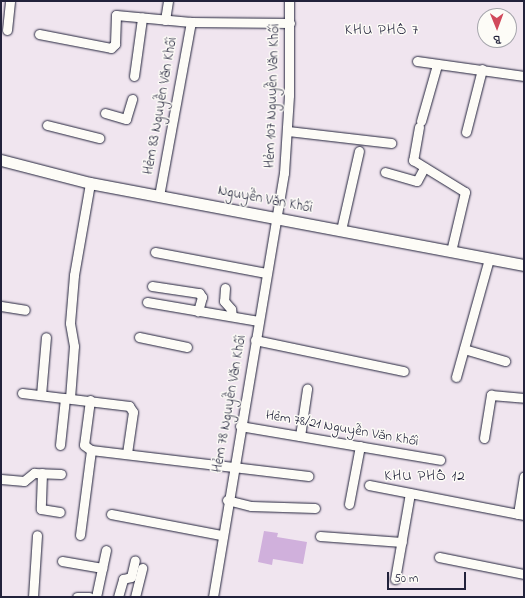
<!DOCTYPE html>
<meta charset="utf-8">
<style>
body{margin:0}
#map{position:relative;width:525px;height:598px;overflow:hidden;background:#f0e5ef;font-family:"Indie Flower",sans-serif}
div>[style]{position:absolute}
.building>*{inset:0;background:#d0b0dc}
.roads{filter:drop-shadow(0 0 1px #22223b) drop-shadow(0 0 1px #22223b)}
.minor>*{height:9px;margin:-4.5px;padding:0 4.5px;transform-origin:4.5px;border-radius:4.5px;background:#fdfcf7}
.tertiary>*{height:11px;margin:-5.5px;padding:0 5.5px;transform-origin:5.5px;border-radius:5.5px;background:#fdfcf7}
span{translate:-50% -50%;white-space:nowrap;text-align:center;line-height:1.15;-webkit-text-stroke:3px #fdfcf7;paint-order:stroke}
.street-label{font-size:14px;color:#22223b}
.neighbourhood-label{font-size:15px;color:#22223b;letter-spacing:1px}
.frame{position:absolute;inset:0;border:2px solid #22223b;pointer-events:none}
.north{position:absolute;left:477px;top:8px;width:40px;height:40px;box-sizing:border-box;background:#fdfcf7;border:1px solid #a5a5ac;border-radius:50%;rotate:179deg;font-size:11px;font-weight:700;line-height:16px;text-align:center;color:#22223b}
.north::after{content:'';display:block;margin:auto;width:14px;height:18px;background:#d1495b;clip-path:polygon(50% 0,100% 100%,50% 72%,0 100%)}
.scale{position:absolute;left:387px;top:572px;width:79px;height:18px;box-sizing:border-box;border:2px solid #22223b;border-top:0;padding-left:5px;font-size:12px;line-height:14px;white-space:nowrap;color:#22223b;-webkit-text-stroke:3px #fdfcf7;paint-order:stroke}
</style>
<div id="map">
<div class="building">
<i style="clip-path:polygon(264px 531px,278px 533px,277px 537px,307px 542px,303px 564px,273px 559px,272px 565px,258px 562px)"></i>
</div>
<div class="roads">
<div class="minor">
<i style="left:165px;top:20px;width:19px;rotate:-81deg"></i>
<i style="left:7px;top:30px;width:29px;rotate:-84deg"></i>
<i style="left:39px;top:34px;width:73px;rotate:11deg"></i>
<i style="left:111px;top:48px;width:6px;rotate:-45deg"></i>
<i style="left:115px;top:44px;width:29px;rotate:-88deg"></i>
<i style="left:116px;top:15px;width:75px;rotate:5.3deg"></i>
<i style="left:191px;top:22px;width:99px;rotate:0.6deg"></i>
<i style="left:417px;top:61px;width:108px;rotate:8deg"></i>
<i style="left:134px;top:76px;width:59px;rotate:-82.1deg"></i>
<i style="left:105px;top:113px;width:22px;rotate:16deg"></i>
<i style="left:126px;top:119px;width:21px;rotate:-73deg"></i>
<i style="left:421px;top:121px;width:58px;rotate:-74.1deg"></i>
<i style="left:47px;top:125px;width:54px;rotate:14deg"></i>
<i style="left:419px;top:127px;width:34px;rotate:100deg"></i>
<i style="left:413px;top:160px;width:61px;rotate:31.6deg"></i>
<i style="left:465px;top:192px;width:61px;rotate:103.3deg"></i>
<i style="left:288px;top:131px;width:104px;rotate:6.6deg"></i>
<i style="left:466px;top:132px;width:65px;rotate:-75.7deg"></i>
<i style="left:385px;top:172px;width:33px;rotate:16deg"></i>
<i style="left:417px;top:181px;width:15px;rotate:-62deg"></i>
<i style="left:159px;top:196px;width:177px;rotate:-79.6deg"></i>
<i style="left:341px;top:230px;width:81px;rotate:-77.2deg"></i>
<i style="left:155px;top:252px;width:113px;rotate:10.7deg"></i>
<i style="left:152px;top:286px;width:48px;rotate:8.5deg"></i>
<i style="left:199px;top:293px;width:5px;rotate:53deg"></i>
<i style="left:202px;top:297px;width:15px;rotate:106deg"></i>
<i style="left:225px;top:288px;width:13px;rotate:94deg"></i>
<i style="left:224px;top:301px;width:11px;rotate:49deg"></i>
<i style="left:231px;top:309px;width:7px;rotate:82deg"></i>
<i style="left:147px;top:302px;width:113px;rotate:9.7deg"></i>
<i style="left:1px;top:306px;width:24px;rotate:9deg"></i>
<i style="left:139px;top:337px;width:49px;rotate:11.8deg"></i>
<i style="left:255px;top:340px;width:152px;rotate:11.8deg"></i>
<i style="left:464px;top:349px;width:43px;rotate:16.3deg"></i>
<i style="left:456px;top:377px;width:123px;rotate:-74.4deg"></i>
<i style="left:22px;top:393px;width:108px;rotate:6.9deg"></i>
<i style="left:129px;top:406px;width:7px;rotate:56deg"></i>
<i style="left:133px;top:412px;width:41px;rotate:98.3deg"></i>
<i style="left:41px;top:395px;width:58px;rotate:-85.1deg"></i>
<i style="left:70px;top:398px;width:52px;rotate:-85.6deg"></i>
<i style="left:74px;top:346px;width:23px;rotate:-100deg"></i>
<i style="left:70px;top:323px;width:48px;rotate:-85.2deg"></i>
<i style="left:74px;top:275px;width:93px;rotate:-80.1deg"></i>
<i style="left:90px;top:400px;width:45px;rotate:97.6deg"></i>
<i style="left:84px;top:445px;width:9px;rotate:36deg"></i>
<i style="left:240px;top:426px;width:203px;rotate:9.6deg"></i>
<i style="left:300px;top:436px;width:48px;rotate:-81.5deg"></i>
<i style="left:484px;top:438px;width:44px;rotate:-80.8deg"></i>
<i style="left:491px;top:395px;width:33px;rotate:5deg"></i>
<i style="left:60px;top:445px;width:47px;rotate:-83.9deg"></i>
<i style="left:42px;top:473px;width:36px;rotate:92deg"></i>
<i style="left:41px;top:509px;width:19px;rotate:9deg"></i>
<i style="left:1px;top:479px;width:23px;rotate:5deg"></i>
<i style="left:24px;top:481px;width:13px;rotate:-39deg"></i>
<i style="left:34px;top:473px;width:27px;rotate:2deg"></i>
<i style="left:369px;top:485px;width:158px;rotate:11deg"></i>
<i style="left:227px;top:500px;width:25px;rotate:14deg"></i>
<i style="left:251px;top:506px;width:64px;rotate:1.8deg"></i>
<i style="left:349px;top:504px;width:59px;rotate:-79.3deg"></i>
<i style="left:111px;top:514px;width:112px;rotate:10.8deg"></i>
<i style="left:518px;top:514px;width:38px;rotate:-81deg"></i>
<i style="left:80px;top:535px;width:86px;rotate:-82.6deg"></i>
<i style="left:91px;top:450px;width:219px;rotate:6.8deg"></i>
<i style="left:320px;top:536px;width:82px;rotate:4.2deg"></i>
<i style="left:439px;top:557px;width:87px;rotate:11.3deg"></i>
<i style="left:62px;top:561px;width:41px;rotate:9.9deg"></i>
<i style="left:395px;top:579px;width:87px;rotate:-80.1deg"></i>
<i style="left:33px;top:597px;width:62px;rotate:-86.3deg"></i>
<i style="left:77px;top:597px;width:12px"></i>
<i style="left:96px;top:597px;width:48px;rotate:-78deg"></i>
<i style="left:118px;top:597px;width:19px;rotate:-74deg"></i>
<i style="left:123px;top:579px;width:8px;rotate:-14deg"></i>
<i style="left:131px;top:577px;width:17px;rotate:-77deg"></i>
<i style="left:135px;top:597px;width:30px;rotate:-76deg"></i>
<i style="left:213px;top:597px;width:430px;rotate:-80.5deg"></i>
<i style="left:284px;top:173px;width:78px;rotate:-86.3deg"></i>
<i style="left:289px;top:95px;width:94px;rotate:-90deg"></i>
</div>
<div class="tertiary">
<i style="left:1px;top:160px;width:92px;rotate:14.5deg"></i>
<i style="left:90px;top:183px;width:442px;rotate:10.7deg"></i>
</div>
</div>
<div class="street-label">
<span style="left:273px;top:96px;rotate:-88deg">Hẻm 107 Nguyễn Văn Khối</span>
<span style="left:161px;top:106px;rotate:-80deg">Hẻm 83 Nguyễn Văn Khối</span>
<span style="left:265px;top:200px;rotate:11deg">Nguyễn Văn Khối</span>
<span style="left:230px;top:404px;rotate:-80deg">Hẻm 78 Nguyễn Văn Khối</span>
<span style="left:342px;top:429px;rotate:10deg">Hẻm 78/21 Nguyễn Văn Khối</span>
</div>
<div class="neighbourhood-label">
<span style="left:382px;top:31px">KHU PHỐ 7</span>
<span style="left:425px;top:477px">KHU PHỐ 12</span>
</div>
<div class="frame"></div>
<div class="north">B</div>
<div class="scale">50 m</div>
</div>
